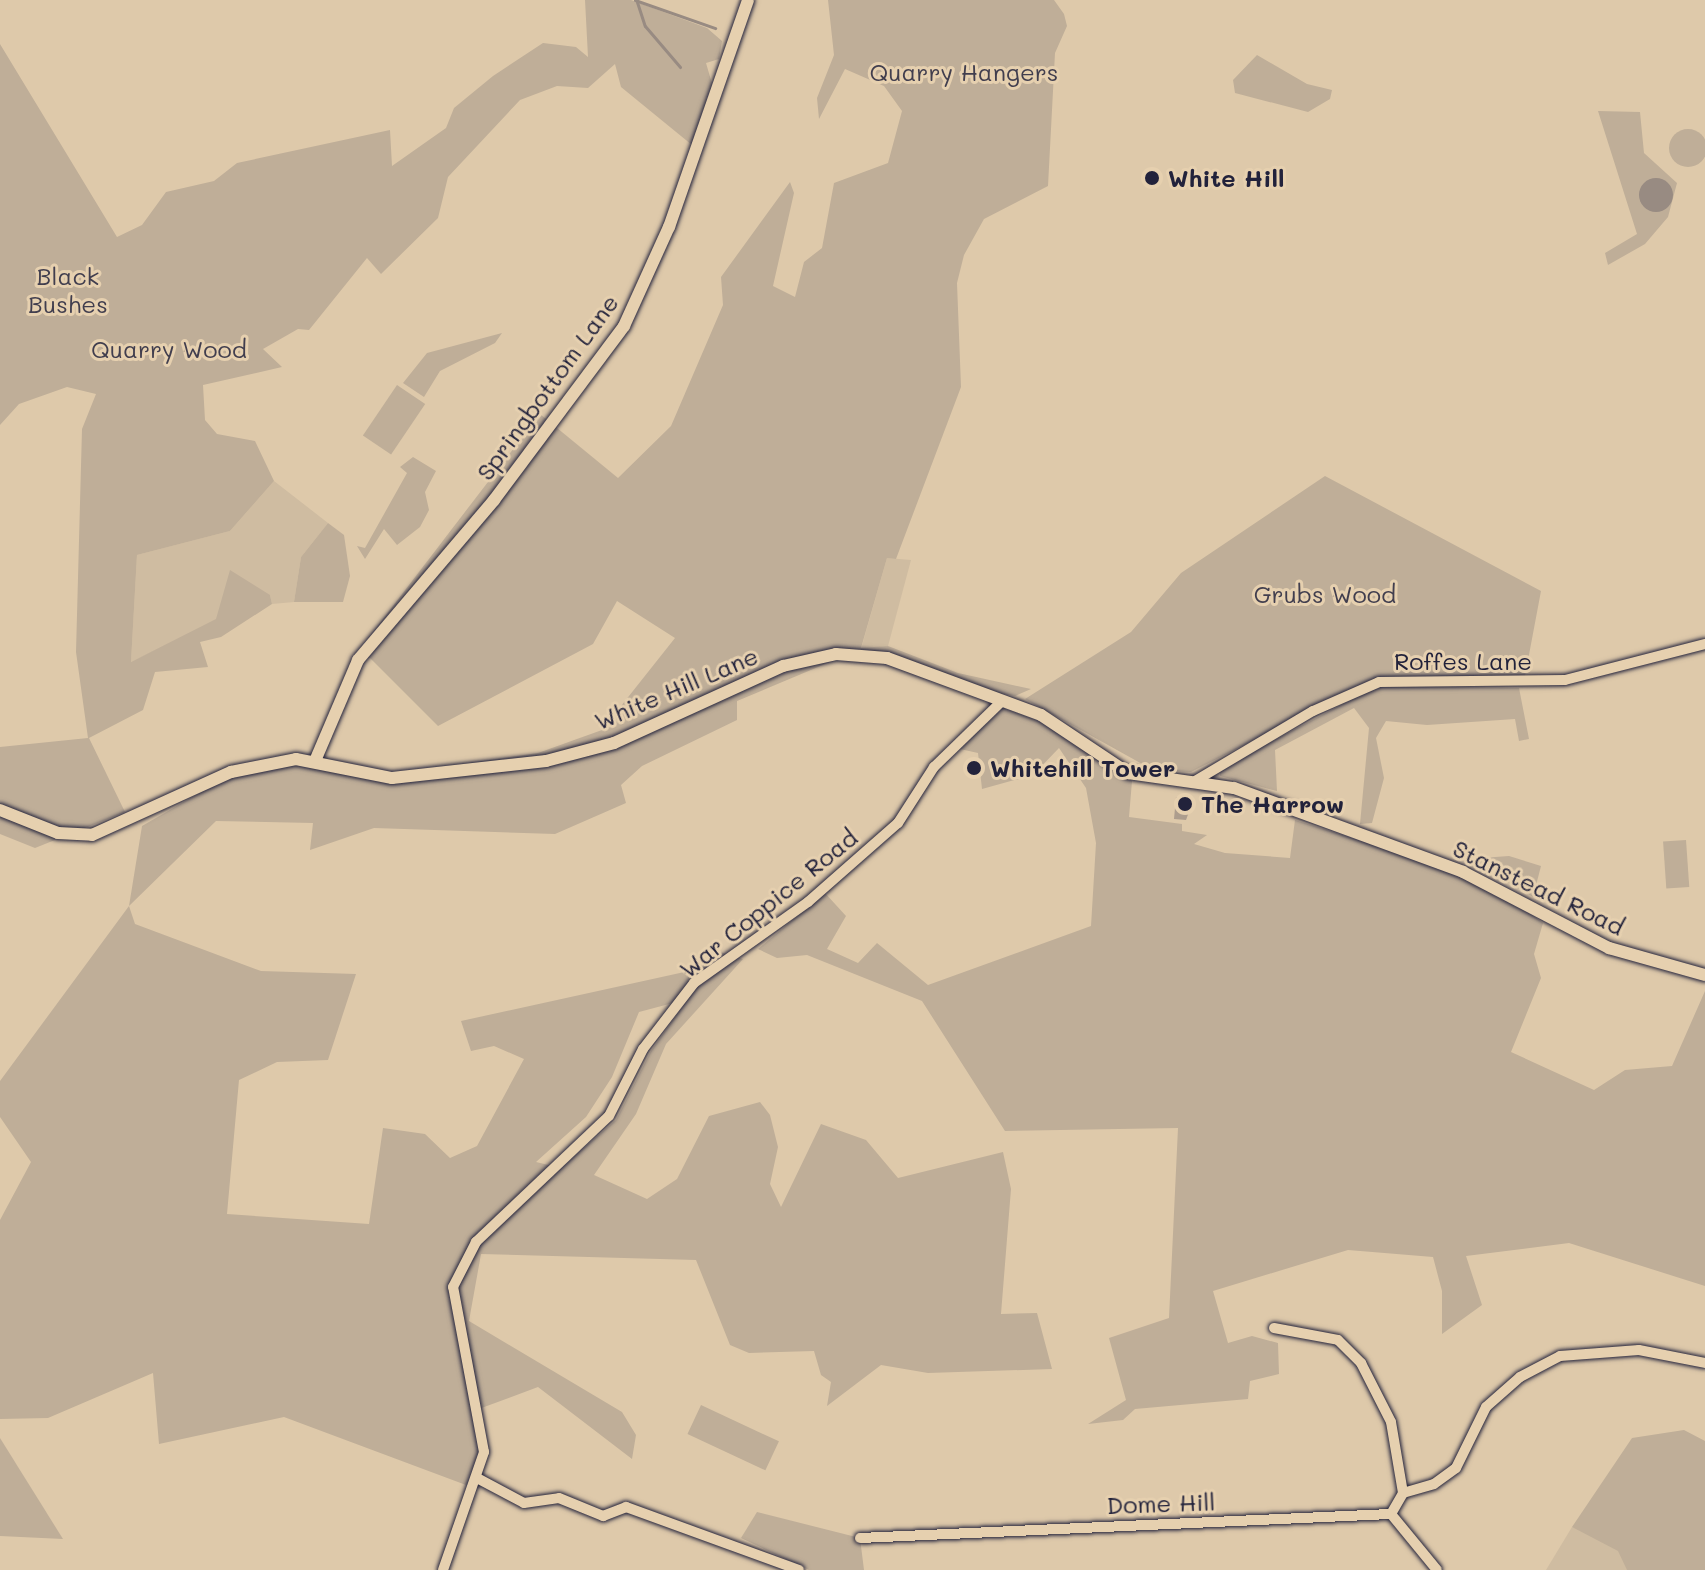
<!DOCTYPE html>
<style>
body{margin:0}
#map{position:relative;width:1705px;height:1570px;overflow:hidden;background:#dec9aa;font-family:Mali,sans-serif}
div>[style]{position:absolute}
.built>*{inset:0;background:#cfbca1}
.green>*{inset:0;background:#bfae98;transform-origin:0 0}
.round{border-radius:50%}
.water>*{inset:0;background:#988b82}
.stream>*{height:3px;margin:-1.5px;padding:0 1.5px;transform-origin:1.5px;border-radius:1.5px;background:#988b82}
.building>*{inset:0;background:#ad9d8d}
.roads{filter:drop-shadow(0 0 2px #22223b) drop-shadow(0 0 2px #22223b)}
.minor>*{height:10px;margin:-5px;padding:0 5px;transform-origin:5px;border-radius:5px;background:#e6d0af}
.tertiary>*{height:12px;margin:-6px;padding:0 6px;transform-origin:6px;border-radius:6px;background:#e6d0af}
.dots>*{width:22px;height:22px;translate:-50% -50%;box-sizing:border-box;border:4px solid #e6d0af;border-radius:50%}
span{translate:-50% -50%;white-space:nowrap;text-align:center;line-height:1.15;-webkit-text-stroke:6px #e6d0af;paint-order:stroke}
.park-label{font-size:24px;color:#413e4e}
.poi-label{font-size:24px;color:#22223b;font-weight:700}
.left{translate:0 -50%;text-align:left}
.street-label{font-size:24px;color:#22223b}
</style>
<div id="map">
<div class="built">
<i style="clip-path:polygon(274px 481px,328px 523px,301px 557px,294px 602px,272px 604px,270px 595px,131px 662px,137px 555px,230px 531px)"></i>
<i style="clip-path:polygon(887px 558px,911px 560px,888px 646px,861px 649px)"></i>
<i style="clip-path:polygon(1572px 1527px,1705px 1563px,1705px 1570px,1546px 1570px)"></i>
</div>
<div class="green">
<i style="clip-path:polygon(585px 0,631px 0,707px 28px,722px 41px,719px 59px,706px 63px,713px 87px,692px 145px,621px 87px,615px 64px,588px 88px,557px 86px,520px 100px,448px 177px,438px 218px,381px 274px,367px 258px,309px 330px,298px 329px,263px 349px,282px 367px,203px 385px,205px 420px,217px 434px,255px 441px,274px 481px,230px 531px,137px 555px,131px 662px,216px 619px,230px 570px,270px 595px,272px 604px,221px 637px,200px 642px,208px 667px,155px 672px,143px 710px,89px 738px,125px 812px,35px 848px,0 834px,0 747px,88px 738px,76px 652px,82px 429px,96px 394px,67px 387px,19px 404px,0 425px,0 44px,117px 237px,142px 225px,166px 192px,214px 181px,237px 163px,390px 130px,392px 166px,446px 128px,454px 108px,493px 76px,543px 43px,576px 47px,588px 57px)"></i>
<i style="clip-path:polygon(evenodd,828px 0,1054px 0,1064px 14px,1067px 26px,1055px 53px,1048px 186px,984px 219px,964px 255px,957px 283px,961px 387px,896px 559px,887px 558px,861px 648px,888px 646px,958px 673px,1031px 689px,1015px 696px,997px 693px,861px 649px,737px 701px,737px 720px,642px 766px,621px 785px,626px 803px,555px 834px,374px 828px,310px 850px,313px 823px,216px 821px,129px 906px,135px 924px,261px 971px,356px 974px,328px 1060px,277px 1062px,239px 1080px,227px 1214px,369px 1224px,383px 1128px,425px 1134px,450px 1158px,477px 1146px,524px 1059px,494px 1046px,471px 1051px,461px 1021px,689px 971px,720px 952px,743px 959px,666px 1044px,636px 1114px,594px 1175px,647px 1199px,677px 1179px,709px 1116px,760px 1102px,770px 1115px,778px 1147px,770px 1184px,781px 1207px,821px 1124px,866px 1140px,898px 1178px,1003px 1152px,1011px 1189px,1001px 1314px,1037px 1313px,1052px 1369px,928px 1373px,881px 1365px,827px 1406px,831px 1382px,821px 1375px,814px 1351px,749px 1353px,730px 1345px,696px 1260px,481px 1254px,469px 1321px,622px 1412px,636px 1435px,632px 1459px,538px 1387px,476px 1410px,484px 1452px,474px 1488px,284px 1417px,159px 1444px,153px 1373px,48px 1418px,0 1419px,0 1220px,31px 1162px,0 1117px,0 1081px,129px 906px,142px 826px,222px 780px,294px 764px,405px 772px,538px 753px,602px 730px,675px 638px,617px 601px,593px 644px,438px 726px,370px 658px,350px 662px,540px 414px,618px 478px,671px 426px,723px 305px,721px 277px,790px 182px,794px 193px,773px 286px,795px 297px,804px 262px,822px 248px,834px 183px,888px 163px,902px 111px,884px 86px,845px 69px,819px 119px,817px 98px,834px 55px,828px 0,688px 999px,651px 1051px,616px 1120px,561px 1168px,536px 1162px,586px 1117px,612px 1077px,639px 1012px,688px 999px)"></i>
<i style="clip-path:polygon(1257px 55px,1307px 84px,1332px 90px,1330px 99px,1308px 112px,1235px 93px,1233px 80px)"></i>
<i style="clip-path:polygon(1598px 111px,1640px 112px,1644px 153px,1677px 183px,1668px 217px,1645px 244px,1608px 265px,1605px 253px,1637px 234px)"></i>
<i class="round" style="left:1669px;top:129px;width:38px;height:38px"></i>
<i style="clip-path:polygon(502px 333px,495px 343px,440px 371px,424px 397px,403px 383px,427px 353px)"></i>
<i style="left:397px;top:385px;width:34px;height:61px;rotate:34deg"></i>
<i style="clip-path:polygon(413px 457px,436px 471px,425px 492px,429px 510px,420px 527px,397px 545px,384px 529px,365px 559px,357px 546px,365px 548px,407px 473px,400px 467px)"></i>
<i style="clip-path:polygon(1325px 476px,1541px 591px,1525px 676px,1378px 677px,1191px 772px,1153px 770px,1025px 699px,1131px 632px,1181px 573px)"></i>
<i style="clip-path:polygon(328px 523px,344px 535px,350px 576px,343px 602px,294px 602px,301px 557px)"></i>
<i style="clip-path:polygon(1377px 686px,1519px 688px,1529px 739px,1519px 741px,1515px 719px,1427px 725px,1386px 721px,1376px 738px,1384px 778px,1372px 823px,1360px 824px,1369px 728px,1354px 708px,1275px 750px,1277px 791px,1220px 776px,1220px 769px)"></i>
<i style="clip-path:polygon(1003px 708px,1044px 723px,1132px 781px,1129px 817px,1182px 824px,1182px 831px,1207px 835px,1194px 844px,1225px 853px,1290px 858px,1295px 820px,1450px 869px,1520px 906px,1543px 923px,1534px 954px,1541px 978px,1511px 1052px,1594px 1090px,1625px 1070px,1672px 1066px,1705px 991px,1705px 1286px,1569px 1243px,1466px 1256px,1482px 1305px,1442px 1334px,1442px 1291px,1433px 1257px,1348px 1250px,1213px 1291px,1228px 1343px,1252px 1336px,1278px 1343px,1279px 1374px,1250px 1381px,1248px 1399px,1135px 1409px,1123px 1420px,1088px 1424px,1126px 1400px,1109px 1338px,1169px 1318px,1178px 1128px,1005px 1131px,922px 1001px,807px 955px,777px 958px,758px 949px,825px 893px,846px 916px,827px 949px,858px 963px,877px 943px,928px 985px,1091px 926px,1096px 843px,1086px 788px,1059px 748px,1033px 775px,982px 789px,978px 753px,960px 749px)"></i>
<i style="left:1686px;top:840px;width:47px;height:23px;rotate:86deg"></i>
<i style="clip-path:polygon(1509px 856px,1541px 866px,1533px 897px,1468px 859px)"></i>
<i style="left:701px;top:1405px;width:86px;height:32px;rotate:25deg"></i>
<i style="clip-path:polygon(1684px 1430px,1705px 1441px,1705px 1570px,1627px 1570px,1618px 1551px,1572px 1527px,1632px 1438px)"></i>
<i style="clip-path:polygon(0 1438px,63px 1539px,0 1536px)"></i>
<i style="clip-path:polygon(757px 1512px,860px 1538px,864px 1570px,809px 1570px,741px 1538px)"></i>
</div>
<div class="water">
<i class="round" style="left:1639px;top:178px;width:34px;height:34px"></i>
</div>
<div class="stream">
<i style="left:635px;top:0;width:85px;rotate:19.3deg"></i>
<i style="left:637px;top:2px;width:25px;rotate:72deg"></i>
<i style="left:645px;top:26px;width:54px;rotate:49.5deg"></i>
</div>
<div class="building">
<i style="clip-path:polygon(1176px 797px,1194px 798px,1186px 820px,1174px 819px)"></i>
</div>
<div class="roads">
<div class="minor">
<i style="left:1195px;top:781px;width:137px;rotate:-30.7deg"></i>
<i style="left:1313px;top:711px;width:72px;rotate:-23.7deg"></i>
<i style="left:1379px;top:682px;width:186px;rotate:-0.6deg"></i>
<i style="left:1565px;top:680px;width:145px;rotate:-14.4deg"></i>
<i style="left:1274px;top:1328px;width:65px;rotate:10.6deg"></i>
<i style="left:1338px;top:1340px;width:33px;rotate:45deg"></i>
<i style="left:1361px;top:1363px;width:66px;rotate:63deg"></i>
<i style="left:1391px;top:1422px;width:72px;rotate:80.4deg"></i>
<i style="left:477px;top:1478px;width:53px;rotate:28deg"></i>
<i style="left:524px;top:1503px;width:35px;rotate:-8deg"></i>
<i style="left:559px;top:1498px;width:48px;rotate:22.2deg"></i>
<i style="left:603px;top:1516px;width:25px;rotate:-21deg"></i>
<i style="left:626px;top:1507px;width:184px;rotate:20deg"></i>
<i style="left:1391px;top:1514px;width:24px;rotate:-60deg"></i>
<i style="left:1403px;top:1493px;width:32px;rotate:-16deg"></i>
<i style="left:1434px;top:1484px;width:27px;rotate:-36deg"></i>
<i style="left:1456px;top:1468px;width:68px;rotate:-63.8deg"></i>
<i style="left:1486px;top:1407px;width:45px;rotate:-41.4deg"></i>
<i style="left:1520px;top:1377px;width:45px;rotate:-27.7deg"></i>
<i style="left:1560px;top:1356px;width:79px;rotate:-4.3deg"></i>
<i style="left:1639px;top:1350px;width:67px;rotate:11.1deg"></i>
<i style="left:860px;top:1538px;width:532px;rotate:-2.59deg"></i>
<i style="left:1391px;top:1514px;width:72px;rotate:50.6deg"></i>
<i style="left:443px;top:1570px;width:125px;rotate:-70.8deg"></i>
<i style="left:484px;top:1452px;width:168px;rotate:-100.6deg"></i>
<i style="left:453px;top:1287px;width:51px;rotate:-62.9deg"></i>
<i style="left:476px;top:1242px;width:183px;rotate:-43.5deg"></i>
<i style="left:609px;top:1116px;width:75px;rotate:-63.1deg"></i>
<i style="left:643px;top:1049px;width:83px;rotate:-52.3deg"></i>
<i style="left:694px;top:983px;width:140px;rotate:-35.4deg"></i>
<i style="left:808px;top:902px;width:120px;rotate:-41.3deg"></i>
<i style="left:898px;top:823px;width:67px;rotate:-57.3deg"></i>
<i style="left:934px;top:767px;width:95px;rotate:-44.1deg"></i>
</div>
<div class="tertiary">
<i style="left:315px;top:761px;width:110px;rotate:-66.9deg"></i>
<i style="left:358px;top:660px;width:210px;rotate:-49.6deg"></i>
<i style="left:494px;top:500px;width:217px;rotate:-53.2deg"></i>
<i style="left:624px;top:326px;width:109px;rotate:-65.6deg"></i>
<i style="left:669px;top:227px;width:240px;rotate:-70.8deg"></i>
<i style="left:0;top:810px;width:62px;rotate:21.6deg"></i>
<i style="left:58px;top:833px;width:34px;rotate:3deg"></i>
<i style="left:92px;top:835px;width:153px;rotate:-24.4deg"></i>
<i style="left:231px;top:772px;width:66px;rotate:-11.3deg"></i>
<i style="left:296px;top:759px;width:98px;rotate:11.2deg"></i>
<i style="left:392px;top:778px;width:155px;rotate:-6.3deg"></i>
<i style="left:546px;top:761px;width:70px;rotate:-14.8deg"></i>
<i style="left:614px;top:743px;width:186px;rotate:-24.5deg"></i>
<i style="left:783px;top:666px;width:54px;rotate:-12.8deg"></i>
<i style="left:836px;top:654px;width:51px;rotate:4.5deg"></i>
<i style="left:887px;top:658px;width:164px;rotate:20.3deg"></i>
<i style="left:1041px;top:715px;width:105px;rotate:33.7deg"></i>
<i style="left:1128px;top:773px;width:107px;rotate:8.1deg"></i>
<i style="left:1234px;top:788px;width:244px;rotate:20.1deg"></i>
<i style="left:1463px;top:872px;width:165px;rotate:27.5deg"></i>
<i style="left:1609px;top:948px;width:100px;rotate:15.7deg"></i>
</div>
</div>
<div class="dots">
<i style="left:1152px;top:178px;background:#22223b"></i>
<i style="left:974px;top:768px;background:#22223b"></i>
<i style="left:1185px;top:804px;background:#22223b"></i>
</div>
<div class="park-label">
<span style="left:964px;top:72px">Quarry Hangers</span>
<span style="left:68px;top:290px">Black<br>Bushes</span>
<span style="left:169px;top:349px">Quarry Wood</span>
<span style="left:1325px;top:594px">Grubs Wood</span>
</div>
<div class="poi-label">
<span class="left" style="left:1168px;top:178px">White Hill</span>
<span class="left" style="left:990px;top:768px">Whitehill Tower</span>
<span class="left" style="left:1201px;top:804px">The Harrow</span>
</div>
<div class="street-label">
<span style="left:547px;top:387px;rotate:-54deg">Springbottom Lane</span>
<span style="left:1463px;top:661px">Roffes Lane</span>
<span style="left:676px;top:688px;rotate:-23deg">White Hill Lane</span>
<span style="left:1539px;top:887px;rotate:26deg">Stanstead Road</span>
<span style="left:768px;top:903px;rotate:-39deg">War Coppice Road</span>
<span style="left:1161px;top:1503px;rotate:-2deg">Dome Hill</span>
</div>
</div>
